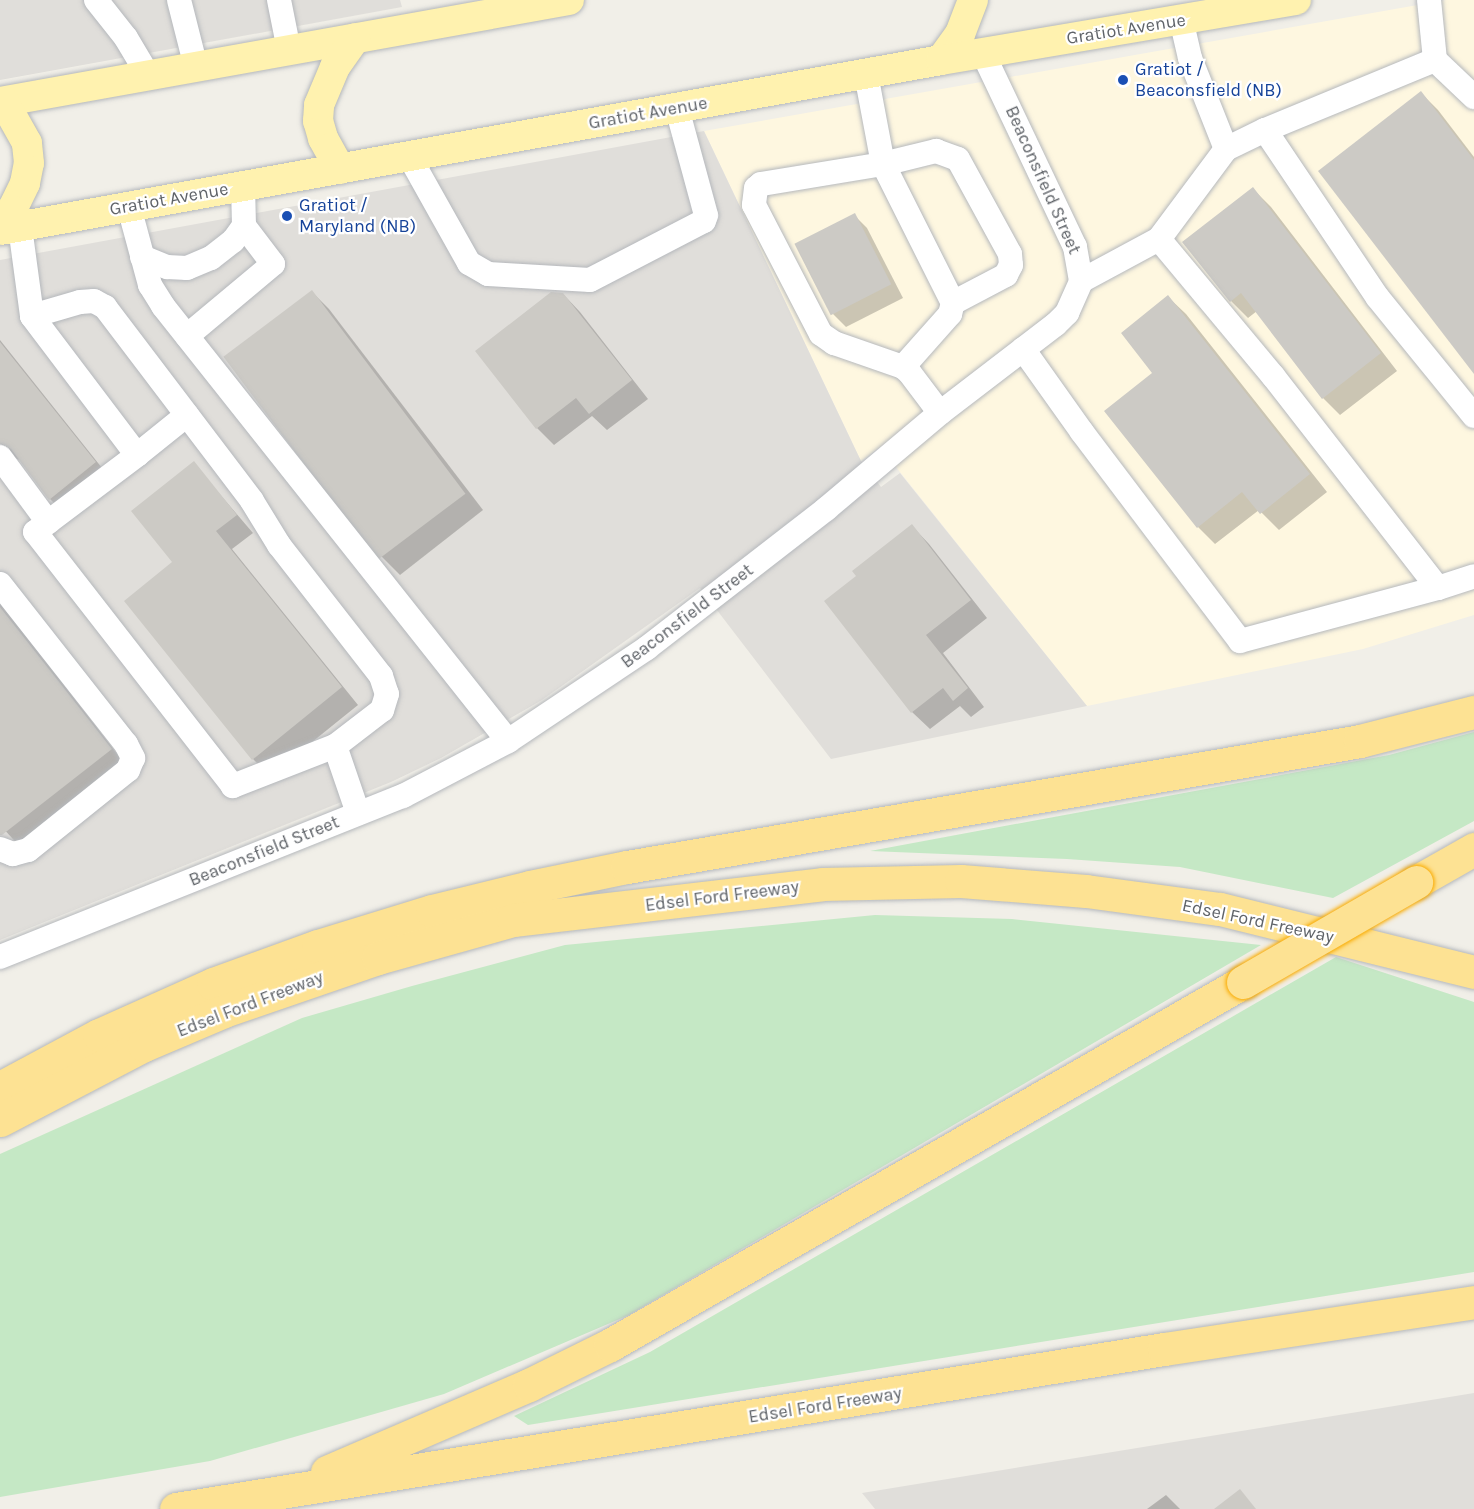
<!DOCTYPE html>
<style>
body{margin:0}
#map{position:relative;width:1474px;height:1509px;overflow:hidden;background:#f1efe8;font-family:Karla,sans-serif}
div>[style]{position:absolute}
.commercial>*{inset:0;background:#fef7e0}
.industrial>*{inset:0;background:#e0deda}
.green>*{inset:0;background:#c5e8c5}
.shadow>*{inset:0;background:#0003}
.building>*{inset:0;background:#cccac5;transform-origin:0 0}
.roads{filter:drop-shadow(0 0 2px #b5b8bc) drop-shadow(0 0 2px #b5b8bc)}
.minor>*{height:24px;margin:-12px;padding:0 12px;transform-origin:12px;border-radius:12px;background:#fff}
.major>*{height:30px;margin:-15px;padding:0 15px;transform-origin:15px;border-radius:15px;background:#fff2af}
.highway>*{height:33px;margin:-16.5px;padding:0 16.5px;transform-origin:16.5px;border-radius:16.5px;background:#fde293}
.bridges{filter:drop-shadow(0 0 2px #f9ab00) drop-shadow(0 0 2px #f9ab00)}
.highway-bridge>*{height:33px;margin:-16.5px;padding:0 16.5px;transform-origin:16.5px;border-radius:16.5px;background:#fde293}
.dots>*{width:16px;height:16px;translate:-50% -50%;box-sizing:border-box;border:3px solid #fff;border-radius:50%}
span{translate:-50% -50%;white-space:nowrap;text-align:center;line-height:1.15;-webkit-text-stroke:4.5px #fff;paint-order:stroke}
.street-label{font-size:18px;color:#5f6368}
.transit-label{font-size:18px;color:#164399}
.left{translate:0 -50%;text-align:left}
</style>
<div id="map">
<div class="commercial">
<i style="clip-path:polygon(1446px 0,1474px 0,1474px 615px,1363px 649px,1087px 706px,880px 447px,861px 461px,704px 131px)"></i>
</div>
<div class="industrial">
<i style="clip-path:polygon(0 0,400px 0,402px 7px,0 80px)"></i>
<i style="clip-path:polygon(704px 131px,861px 461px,881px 487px,900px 473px,1087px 706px,831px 759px,700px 588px,542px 700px,441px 758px,391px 782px,0 940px,0 260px)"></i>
<i style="clip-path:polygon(1474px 1393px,1474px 1509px,875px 1509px,862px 1493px)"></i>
</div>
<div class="green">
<i style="clip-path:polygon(1474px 732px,1474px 821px,1333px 898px,1180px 867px,1067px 859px,870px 851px,1389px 755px)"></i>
<i style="clip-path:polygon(875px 915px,1012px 919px,1261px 945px,629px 1315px,444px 1394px,210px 1461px,0 1497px,0 1154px,302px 1018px,412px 986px,565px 945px)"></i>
<i style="clip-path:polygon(1336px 957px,1474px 1002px,1474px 1272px,528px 1425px,514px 1416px,650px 1352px)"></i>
</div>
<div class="shadow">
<i style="clip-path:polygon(1421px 93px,1438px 110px,1474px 157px,1474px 371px)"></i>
<i style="clip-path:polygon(1253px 189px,1271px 207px,1397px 371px,1340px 415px,1323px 398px,1257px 311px,1248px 318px,1231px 301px)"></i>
<i style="clip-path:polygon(854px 215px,867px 228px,903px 298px,846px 327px,833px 314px)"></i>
<i style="clip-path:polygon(312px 292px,329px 309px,483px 510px,400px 575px,382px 557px,226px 358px)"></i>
<i style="clip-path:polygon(563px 294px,580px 312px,648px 399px,607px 430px,592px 416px,554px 445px,537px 428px)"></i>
<i style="clip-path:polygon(1168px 297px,1186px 314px,1327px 492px,1279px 530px,1259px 510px,1215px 544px,1198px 527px)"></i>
<i style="clip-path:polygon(0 340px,110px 478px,65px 514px,50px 499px,22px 461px,15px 458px,0 443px)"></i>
<i style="clip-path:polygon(193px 463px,253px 533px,232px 549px,358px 705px,270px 776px,253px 759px,174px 562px)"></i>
<i style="clip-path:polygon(912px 526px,929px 544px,987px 618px,943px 653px,984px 707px,971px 717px,960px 706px,930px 729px,912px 712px,859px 577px)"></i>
<i style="clip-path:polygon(0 602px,128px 768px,23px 850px,0 825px)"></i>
<i style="clip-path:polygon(1166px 1495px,1180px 1509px,1147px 1509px)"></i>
</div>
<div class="building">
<i style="clip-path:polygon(1421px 91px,1474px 160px,1474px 374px,1318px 171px)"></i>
<i style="clip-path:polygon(1253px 187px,1381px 353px,1322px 399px,1241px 293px,1230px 302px,1182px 242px)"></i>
<i style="left:855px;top:213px;width:80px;height:68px;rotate:63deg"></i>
<i style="left:312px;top:290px;width:255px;height:111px;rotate:53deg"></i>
<i style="clip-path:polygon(551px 292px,563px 293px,632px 380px,589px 414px,576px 398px,536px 429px,475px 351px)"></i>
<i style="clip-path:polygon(1168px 295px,1310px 474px,1260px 514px,1242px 492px,1197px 528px,1104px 411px,1152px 373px,1121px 333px)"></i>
<i style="clip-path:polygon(0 342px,96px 462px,49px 500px,11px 449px,0 443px)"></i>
<i style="clip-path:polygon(194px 461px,237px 515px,216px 531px,342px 687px,252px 760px,124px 601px,172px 562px,131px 511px)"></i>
<i style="clip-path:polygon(912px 524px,971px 600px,926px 635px,968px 688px,953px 701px,943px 688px,911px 713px,824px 601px,856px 576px,852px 571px)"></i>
<i style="clip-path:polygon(0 607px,112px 749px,2px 835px,0 835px)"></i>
<i style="clip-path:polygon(1240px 1489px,1256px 1509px,1214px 1509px)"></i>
</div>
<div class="roads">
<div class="minor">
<i style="left:96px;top:0;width:48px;rotate:51.7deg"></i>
<i style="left:126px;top:38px;width:43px;rotate:59.3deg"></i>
<i style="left:179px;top:0;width:69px;rotate:75.8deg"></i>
<i style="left:279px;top:0;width:51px;rotate:78.7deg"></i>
<i style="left:1435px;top:60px;width:54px;rotate:43.5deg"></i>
<i style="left:866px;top:74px;width:92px;rotate:79.3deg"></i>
<i style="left:883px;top:164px;width:124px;rotate:170.7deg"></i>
<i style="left:761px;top:184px;width:6px;rotate:141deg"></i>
<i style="left:756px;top:188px;width:17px;rotate:97deg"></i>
<i style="left:754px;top:205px;width:145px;rotate:62.6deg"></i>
<i style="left:821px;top:334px;width:16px;rotate:35deg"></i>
<i style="left:834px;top:343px;width:73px;rotate:19.2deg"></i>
<i style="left:903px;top:367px;width:8px;rotate:40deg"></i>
<i style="left:909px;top:372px;width:51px;rotate:52.9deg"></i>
<i style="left:1265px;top:130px;width:202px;rotate:56.1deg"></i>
<i style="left:1378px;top:298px;width:152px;rotate:50.9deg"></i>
<i style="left:1226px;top:149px;width:43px;rotate:-26deg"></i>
<i style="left:1265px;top:130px;width:184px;rotate:-22.4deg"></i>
<i style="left:1435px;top:60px;width:60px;rotate:-95.7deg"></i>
<i style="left:409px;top:156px;width:123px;rotate:60.7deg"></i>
<i style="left:469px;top:263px;width:22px;rotate:30deg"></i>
<i style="left:488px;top:274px;width:102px;rotate:3.4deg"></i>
<i style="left:590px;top:280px;width:128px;rotate:-27.4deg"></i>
<i style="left:704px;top:221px;width:6px;rotate:-72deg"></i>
<i style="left:706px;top:215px;width:111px;rotate:-105.2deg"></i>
<i style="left:129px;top:207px;width:81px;rotate:74.9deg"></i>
<i style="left:150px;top:285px;width:25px;rotate:58deg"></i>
<i style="left:163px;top:306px;width:555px;rotate:51.58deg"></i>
<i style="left:20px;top:227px;width:90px;rotate:82.3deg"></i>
<i style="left:142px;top:257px;width:27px;rotate:22deg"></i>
<i style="left:167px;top:267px;width:20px;rotate:3deg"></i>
<i style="left:187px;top:268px;width:26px;rotate:-23deg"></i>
<i style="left:211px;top:258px;width:28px;rotate:-38deg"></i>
<i style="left:233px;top:241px;width:19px;rotate:-54deg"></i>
<i style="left:1081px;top:281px;width:89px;rotate:-28.3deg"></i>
<i style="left:1159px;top:239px;width:112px;rotate:-53.3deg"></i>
<i style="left:1226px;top:149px;width:98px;rotate:-111.6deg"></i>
<i style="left:1190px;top:58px;width:39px;rotate:-103deg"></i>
<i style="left:187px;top:336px;width:112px;rotate:-39.9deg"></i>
<i style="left:273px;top:264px;width:48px;rotate:-127.3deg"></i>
<i style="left:244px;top:226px;width:40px;rotate:-91.4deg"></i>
<i style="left:1023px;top:349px;width:102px;rotate:54.6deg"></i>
<i style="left:1082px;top:432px;width:262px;rotate:52.9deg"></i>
<i style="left:1240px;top:641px;width:205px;rotate:-15deg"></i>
<i style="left:1438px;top:588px;width:269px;rotate:-127.9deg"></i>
<i style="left:1273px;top:376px;width:178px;rotate:-129.8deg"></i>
<i style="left:903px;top:367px;width:71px;rotate:-48.4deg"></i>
<i style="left:950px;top:314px;width:11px;rotate:-75deg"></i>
<i style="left:953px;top:303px;width:156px;rotate:-116.7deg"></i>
<i style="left:883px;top:164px;width:55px;rotate:-13.8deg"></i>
<i style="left:936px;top:151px;width:23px;rotate:20deg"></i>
<i style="left:958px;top:159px;width:108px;rotate:61.3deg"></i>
<i style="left:1010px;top:254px;width:11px;rotate:85deg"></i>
<i style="left:1011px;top:265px;width:11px;rotate:117deg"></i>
<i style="left:1006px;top:275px;width:60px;rotate:152.2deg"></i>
<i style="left:137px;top:455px;width:64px;rotate:-38.7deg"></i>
<i style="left:0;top:457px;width:81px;rotate:53.6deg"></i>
<i style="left:0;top:584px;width:204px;rotate:51.8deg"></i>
<i style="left:126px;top:744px;width:16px;rotate:63deg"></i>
<i style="left:133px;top:758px;width:13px;rotate:113deg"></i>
<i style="left:128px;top:770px;width:128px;rotate:141.3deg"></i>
<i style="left:28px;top:850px;width:16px;rotate:165deg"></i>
<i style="left:13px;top:854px;width:14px;rotate:-159deg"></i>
<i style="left:1438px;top:588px;width:38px;rotate:-18deg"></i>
<i style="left:335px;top:746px;width:110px;rotate:158.6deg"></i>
<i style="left:233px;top:786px;width:322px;rotate:-127.9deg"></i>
<i style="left:35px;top:532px;width:128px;rotate:-37deg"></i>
<i style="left:137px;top:455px;width:174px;rotate:-127.1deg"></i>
<i style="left:32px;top:316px;width:50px;rotate:-16.3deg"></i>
<i style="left:80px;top:302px;width:14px;rotate:-4deg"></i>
<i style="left:94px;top:301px;width:13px;rotate:29deg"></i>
<i style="left:105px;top:307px;width:243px;rotate:52.8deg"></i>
<i style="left:252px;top:501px;width:52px;rotate:58.5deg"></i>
<i style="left:279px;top:545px;width:166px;rotate:52.1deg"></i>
<i style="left:381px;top:676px;width:19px;rotate:72deg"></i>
<i style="left:387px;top:694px;width:17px;rotate:107deg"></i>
<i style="left:382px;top:710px;width:59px;rotate:142.5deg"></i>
<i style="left:335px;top:746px;width:71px;rotate:71.1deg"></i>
<i style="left:0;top:957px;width:434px;rotate:-21.8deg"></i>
<i style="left:403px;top:796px;width:119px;rotate:-27.6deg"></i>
<i style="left:508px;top:741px;width:167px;rotate:-33.8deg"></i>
<i style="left:647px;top:648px;width:227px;rotate:-37.8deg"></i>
<i style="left:826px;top:509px;width:149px;rotate:-40.1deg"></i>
<i style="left:940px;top:413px;width:146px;rotate:-37.5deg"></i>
<i style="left:1056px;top:324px;width:16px;rotate:-45deg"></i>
<i style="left:1067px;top:313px;width:35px;rotate:-66deg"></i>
<i style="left:1081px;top:281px;width:35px;rotate:-100deg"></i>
<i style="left:1075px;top:247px;width:215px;rotate:-115.4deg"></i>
</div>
<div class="major">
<i style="left:941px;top:60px;width:32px;rotate:-54deg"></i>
<i style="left:960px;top:34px;width:36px;rotate:-69deg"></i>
<i style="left:0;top:102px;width:578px;rotate:-10.16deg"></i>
<i style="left:340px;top:169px;width:35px;rotate:-119deg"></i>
<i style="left:323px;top:138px;width:18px;rotate:-106deg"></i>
<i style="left:318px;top:121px;width:16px;rotate:-86deg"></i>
<i style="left:319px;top:105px;width:41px;rotate:-67.2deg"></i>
<i style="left:335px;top:67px;width:35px;rotate:-55deg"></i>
<i style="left:0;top:227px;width:25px;rotate:-56deg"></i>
<i style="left:14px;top:206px;width:25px;rotate:-64deg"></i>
<i style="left:25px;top:183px;width:20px;rotate:-79deg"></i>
<i style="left:29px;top:163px;width:20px;rotate:-96deg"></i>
<i style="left:27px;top:143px;width:47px;rotate:-119.3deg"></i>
<i style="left:0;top:230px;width:956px;rotate:-10.24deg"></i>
<i style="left:941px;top:60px;width:360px;rotate:-9.6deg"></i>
</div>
<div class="highway">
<i style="left:1416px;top:882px;width:67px;rotate:-29.6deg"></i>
<i style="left:0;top:1088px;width:112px;rotate:-28.2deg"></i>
<i style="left:99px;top:1035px;width:125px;rotate:-24.1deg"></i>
<i style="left:213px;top:984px;width:112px;rotate:-19.9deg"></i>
<i style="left:318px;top:946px;width:119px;rotate:-17.1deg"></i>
<i style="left:432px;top:911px;width:101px;rotate:-13.8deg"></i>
<i style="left:530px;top:887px;width:99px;rotate:-11.7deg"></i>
<i style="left:627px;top:867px;width:744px;rotate:-9.75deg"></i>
<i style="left:1360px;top:741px;width:118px;rotate:-14.3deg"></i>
<i style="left:0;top:1120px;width:162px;rotate:-27.5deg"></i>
<i style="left:144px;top:1045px;width:87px;rotate:-23deg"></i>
<i style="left:224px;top:1011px;width:163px;rotate:-19deg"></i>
<i style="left:378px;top:958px;width:140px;rotate:-15.7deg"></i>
<i style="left:513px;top:920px;width:311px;rotate:-6.6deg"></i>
<i style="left:822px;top:884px;width:139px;rotate:-1.2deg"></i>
<i style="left:961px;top:881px;width:125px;rotate:4.6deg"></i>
<i style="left:1086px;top:891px;width:135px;rotate:7.7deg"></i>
<i style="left:1220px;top:909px;width:262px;rotate:13.9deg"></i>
<i style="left:327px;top:1472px;width:220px;rotate:-23.3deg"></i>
<i style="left:529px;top:1385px;width:90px;rotate:-26.3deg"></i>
<i style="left:610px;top:1345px;width:730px;rotate:-29.83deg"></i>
<i style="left:176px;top:1509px;width:1001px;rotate:-9.2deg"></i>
<i style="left:1164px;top:1349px;width:314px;rotate:-8.6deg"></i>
</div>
</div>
<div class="bridges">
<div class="highway-bridge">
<i style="left:1243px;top:982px;width:200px;rotate:-30deg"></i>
</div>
</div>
<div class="dots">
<i style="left:1123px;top:80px;background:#1a4fb4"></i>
<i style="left:287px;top:216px;background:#1a4fb4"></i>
</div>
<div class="street-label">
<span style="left:1126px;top:29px;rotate:-9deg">Gratiot Avenue</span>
<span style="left:648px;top:113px;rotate:-10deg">Gratiot Avenue</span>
<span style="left:1043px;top:180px;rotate:66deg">Beaconsfield Street</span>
<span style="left:169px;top:199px;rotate:-10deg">Gratiot Avenue</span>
<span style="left:687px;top:616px;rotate:-37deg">Beaconsfield Street</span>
<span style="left:264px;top:851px;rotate:-22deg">Beaconsfield Street</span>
<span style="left:722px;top:896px;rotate:-7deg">Edsel Ford Freeway</span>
<span style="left:1258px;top:921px;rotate:12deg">Edsel Ford Freeway</span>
<span style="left:250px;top:1004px;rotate:-21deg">Edsel Ford Freeway</span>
<span style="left:825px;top:1405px;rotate:-9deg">Edsel Ford Freeway</span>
</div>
<div class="transit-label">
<span class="left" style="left:1135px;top:80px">Gratiot /<br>Beaconsfield (NB)</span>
<span class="left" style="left:299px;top:216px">Gratiot /<br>Maryland (NB)</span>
</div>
</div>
